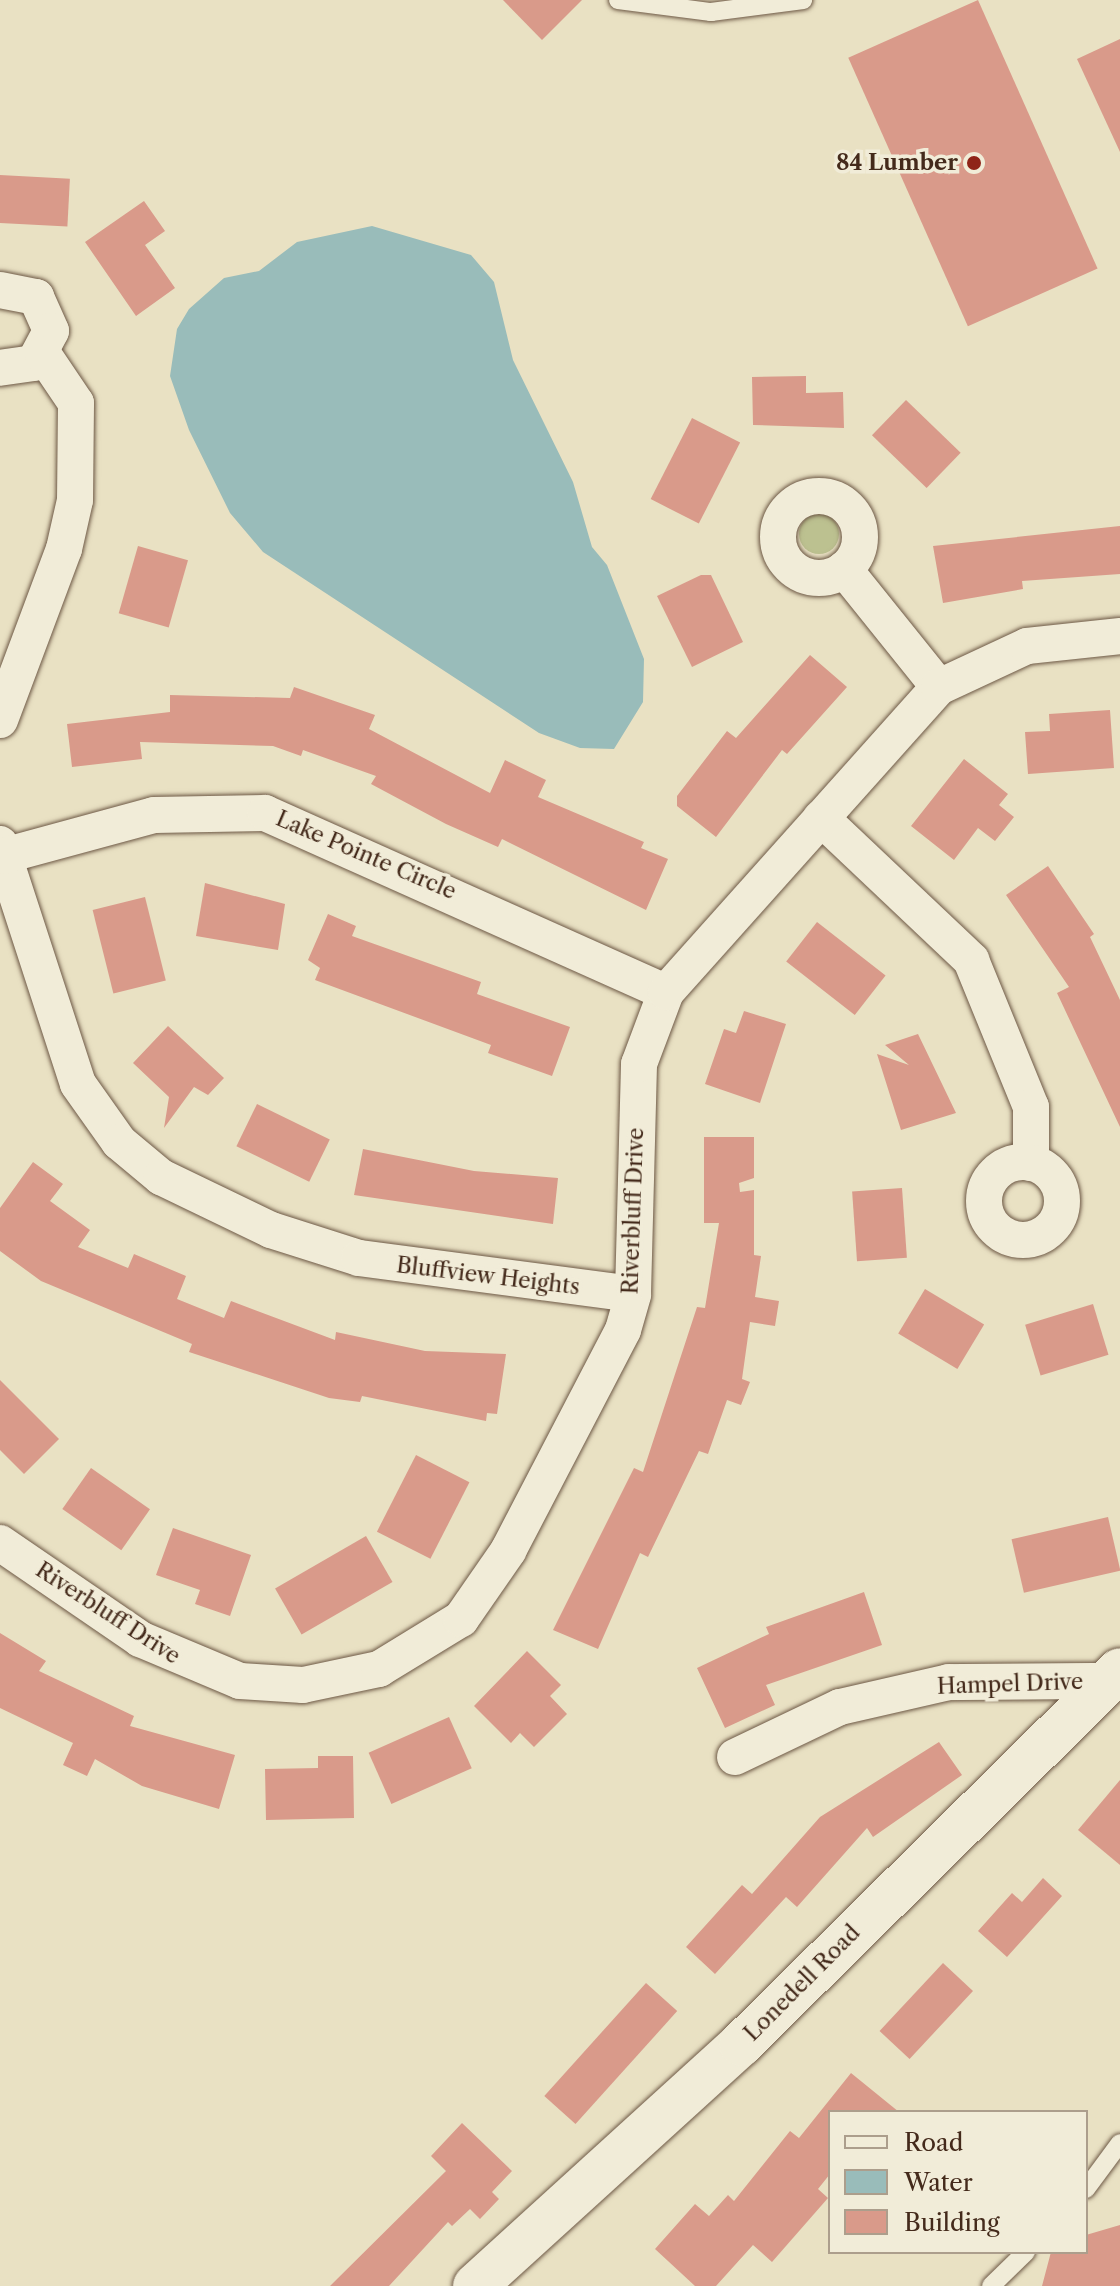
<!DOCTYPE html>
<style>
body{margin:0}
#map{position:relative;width:1120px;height:2286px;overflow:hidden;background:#e9e1c3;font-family:"Libre Caslon Text",serif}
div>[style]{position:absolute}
.green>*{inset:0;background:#bcc190}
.round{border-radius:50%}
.water>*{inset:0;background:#99bcba}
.building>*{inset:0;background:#d99a8a;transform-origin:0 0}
.roads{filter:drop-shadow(0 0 2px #6d5845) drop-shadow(0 0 2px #6d5845)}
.lane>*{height:18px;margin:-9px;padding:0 9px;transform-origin:9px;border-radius:9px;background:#f1ecd8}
.street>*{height:36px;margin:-18px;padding:0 18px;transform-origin:18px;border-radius:18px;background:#f1ecd8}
.street>.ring{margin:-18px;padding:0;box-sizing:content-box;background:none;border:36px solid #f1ecd8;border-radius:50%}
.secondary>*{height:44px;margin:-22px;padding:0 22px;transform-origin:22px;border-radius:22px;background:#f1ecd8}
.dots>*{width:22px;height:22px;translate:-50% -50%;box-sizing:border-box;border:4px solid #f1ecd8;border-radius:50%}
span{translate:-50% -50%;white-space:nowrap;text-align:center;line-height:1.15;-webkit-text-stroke:7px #f1ecd8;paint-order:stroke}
.poi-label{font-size:22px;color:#442a1b;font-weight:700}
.right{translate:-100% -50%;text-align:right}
.street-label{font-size:22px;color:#442a1b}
.legend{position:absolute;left:828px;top:2110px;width:260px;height:144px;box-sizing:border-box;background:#f1ecd8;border:2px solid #ac9e8c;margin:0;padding:10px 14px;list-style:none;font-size:24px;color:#442a1b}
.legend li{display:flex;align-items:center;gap:16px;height:40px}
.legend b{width:40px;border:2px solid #ac9e8c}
</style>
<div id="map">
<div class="green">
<i class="round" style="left:799px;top:514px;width:40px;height:40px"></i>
</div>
<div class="water">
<i style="clip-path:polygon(372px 226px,471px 255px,494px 282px,513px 360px,573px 482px,592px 547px,607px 565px,644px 659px,643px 702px,614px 749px,580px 748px,539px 733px,263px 552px,230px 513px,189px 430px,170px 376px,177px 329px,189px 309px,224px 278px,259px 271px,297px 242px)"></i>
</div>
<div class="building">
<i style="clip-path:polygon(503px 0,582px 0,542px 40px)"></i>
<i style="left:978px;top:0;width:294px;height:142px;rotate:66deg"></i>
<i style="clip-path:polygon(1120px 39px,1120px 152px,1077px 59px)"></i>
<i style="left:0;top:175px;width:70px;height:48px;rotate:3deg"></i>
<i style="clip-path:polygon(144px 201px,165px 231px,145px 245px,175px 288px,136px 316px,85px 242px)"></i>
<i style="clip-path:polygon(806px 376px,806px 393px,843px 392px,844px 428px,753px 425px,752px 377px)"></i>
<i style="left:906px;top:400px;width:76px;height:49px;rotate:44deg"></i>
<i style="left:692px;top:418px;width:54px;height:91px;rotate:27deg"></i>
<i style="clip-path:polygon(1120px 526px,1120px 574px,1022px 581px,1023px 589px,943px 603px,933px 546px)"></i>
<i style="left:138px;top:546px;width:52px;height:70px;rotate:16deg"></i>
<i style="clip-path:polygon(701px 575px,711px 575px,743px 642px,692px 667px,657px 596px)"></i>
<i style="clip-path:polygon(810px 655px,847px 687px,787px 754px,782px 750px,716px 837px,677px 806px,677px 796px,727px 731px,736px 738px)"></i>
<i style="clip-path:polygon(294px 687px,375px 715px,369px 729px,490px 793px,505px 760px,546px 780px,538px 797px,644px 842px,641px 848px,668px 859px,646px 910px,502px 839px,498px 847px,446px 824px,371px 784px,376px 776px,303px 750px,301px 756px,273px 746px,140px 742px,142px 759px,72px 767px,67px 724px,170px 712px,170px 695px,290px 698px)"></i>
<i style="clip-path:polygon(1110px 710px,1114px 768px,1028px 774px,1025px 732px,1050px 731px,1049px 714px)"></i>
<i style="clip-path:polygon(964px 759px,1008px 794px,999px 805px,1014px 817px,995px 841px,978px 828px,954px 860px,911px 826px)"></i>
<i style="clip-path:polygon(1048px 866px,1094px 934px,1090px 937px,1120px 1000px,1120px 1127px,1057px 993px,1069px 987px,1006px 895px)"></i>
<i style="clip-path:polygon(205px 883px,285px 904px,278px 950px,196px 936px)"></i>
<i style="left:145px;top:897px;width:86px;height:54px;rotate:76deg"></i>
<i style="clip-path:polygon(328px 914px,356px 926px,352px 936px,481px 982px,477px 994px,570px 1027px,552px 1076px,488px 1053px,491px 1045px,315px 980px,320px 968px,308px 960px)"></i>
<i style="left:817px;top:922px;width:87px;height:50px;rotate:38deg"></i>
<i style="clip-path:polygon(744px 1011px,786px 1024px,760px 1103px,705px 1084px,724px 1029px,736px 1033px)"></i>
<i style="clip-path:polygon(168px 1026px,224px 1078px,208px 1095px,194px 1087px,164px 1128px,169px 1097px,133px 1063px)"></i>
<i style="clip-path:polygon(918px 1034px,956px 1113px,901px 1130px,877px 1054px,909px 1065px,885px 1045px)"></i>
<i style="left:257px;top:1104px;width:81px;height:47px;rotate:26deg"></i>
<i style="clip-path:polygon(704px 1137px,754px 1137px,754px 1178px,739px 1183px,740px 1192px,754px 1190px,754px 1255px,761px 1256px,755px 1297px,779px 1301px,775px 1326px,750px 1322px,742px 1379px,750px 1382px,741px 1405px,727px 1400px,708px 1454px,699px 1451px,648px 1557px,640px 1553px,598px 1649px,553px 1630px,634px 1468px,643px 1472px,697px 1307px,705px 1308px,719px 1223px,704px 1223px)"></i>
<i style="clip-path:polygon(363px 1149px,474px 1171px,558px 1178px,553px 1224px,354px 1195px)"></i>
<i style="clip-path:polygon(33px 1162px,63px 1184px,50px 1201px,90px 1230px,78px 1247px,128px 1268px,134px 1254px,186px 1276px,177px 1299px,224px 1318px,231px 1301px,335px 1340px,336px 1332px,425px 1351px,506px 1354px,497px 1414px,487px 1413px,486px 1421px,362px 1396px,360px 1402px,329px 1398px,189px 1352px,192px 1344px,41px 1281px,0 1251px,0 1208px)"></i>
<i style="left:902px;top:1188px;width:70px;height:50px;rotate:86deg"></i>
<i style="left:925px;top:1289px;width:69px;height:52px;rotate:31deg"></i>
<i style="left:1093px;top:1304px;width:53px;height:71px;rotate:73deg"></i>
<i style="clip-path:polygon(0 1380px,59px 1439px,24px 1474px,0 1450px)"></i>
<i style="left:416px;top:1455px;width:60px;height:86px;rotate:27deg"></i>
<i style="left:91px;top:1468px;width:72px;height:50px;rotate:35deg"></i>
<i style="left:1108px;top:1517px;width:55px;height:99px;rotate:77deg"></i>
<i style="clip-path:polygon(173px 1528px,251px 1555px,230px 1616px,195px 1604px,200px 1590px,156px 1575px)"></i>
<i style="left:366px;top:1536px;width:53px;height:105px;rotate:60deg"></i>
<i style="clip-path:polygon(864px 1592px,882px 1645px,766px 1685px,775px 1705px,725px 1728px,697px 1668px,769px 1634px,766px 1627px)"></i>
<i style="clip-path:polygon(0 1633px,46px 1661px,39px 1671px,134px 1716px,130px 1726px,235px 1755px,219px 1809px,142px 1786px,95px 1759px,87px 1776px,63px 1765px,73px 1743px,0 1708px)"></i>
<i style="clip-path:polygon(527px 1651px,561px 1685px,550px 1696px,567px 1714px,534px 1747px,520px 1733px,511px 1743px,474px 1706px)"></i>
<i style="left:449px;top:1717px;width:56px;height:88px;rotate:66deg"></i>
<i style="clip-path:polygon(939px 1742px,962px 1775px,873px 1837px,867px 1828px,797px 1907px,786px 1897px,715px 1974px,686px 1947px,742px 1885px,752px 1894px,820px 1817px)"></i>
<i style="clip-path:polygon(318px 1756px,353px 1756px,354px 1818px,266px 1820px,265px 1769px,318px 1768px)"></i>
<i style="clip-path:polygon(1120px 1780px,1120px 1865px,1078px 1830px)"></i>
<i style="clip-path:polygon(1043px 1878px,1062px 1896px,1007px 1957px,978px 1931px,1012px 1893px,1022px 1902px)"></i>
<i style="left:943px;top:1963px;width:41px;height:93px;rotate:43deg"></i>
<i style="left:646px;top:1983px;width:42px;height:152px;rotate:42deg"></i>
<i style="clip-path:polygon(851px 2073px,899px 2112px,830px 2112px,830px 2174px,818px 2189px,828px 2198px,772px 2262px,753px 2245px,716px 2286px,695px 2286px,655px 2249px,695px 2204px,709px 2216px,728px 2195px,734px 2201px,790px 2131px,799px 2138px)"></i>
<i style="clip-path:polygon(462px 2123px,512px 2171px,492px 2192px,499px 2199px,480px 2219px,470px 2209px,452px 2226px,448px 2222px,389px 2286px,330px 2286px,446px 2171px,431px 2156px)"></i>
<i style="clip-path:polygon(1120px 2225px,1120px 2286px,1042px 2286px,1051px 2252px,1086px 2252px,1086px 2235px)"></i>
</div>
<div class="roads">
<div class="lane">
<i style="left:618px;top:0;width:94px;rotate:7.4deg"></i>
<i style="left:711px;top:12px;width:93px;rotate:-7.4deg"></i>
<i style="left:1086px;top:2189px;width:57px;rotate:-53.5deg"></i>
<i style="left:991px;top:2286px;width:49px;rotate:-44.2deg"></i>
</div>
<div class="street">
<i style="left:0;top:290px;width:37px;rotate:11deg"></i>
<i style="left:36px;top:297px;width:37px;rotate:66deg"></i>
<i style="left:51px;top:331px;width:36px;rotate:118deg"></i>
<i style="left:34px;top:363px;width:34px;rotate:172deg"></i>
<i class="ring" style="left:778px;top:496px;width:46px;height:46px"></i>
<i style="left:844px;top:569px;width:151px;rotate:51.2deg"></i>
<i style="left:0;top:720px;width:183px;rotate:-69.5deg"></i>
<i style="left:64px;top:549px;width:50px;rotate:-77.3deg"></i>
<i style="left:75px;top:500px;width:97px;rotate:-89.4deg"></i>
<i style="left:76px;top:403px;width:59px;rotate:-124deg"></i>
<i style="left:821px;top:818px;width:207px;rotate:43.4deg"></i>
<i style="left:971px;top:960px;width:159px;rotate:67.8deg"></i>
<i style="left:1031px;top:1107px;width:56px;rotate:90deg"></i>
<i style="left:0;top:844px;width:252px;rotate:72deg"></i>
<i style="left:78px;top:1084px;width:71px;rotate:54.7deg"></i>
<i style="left:119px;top:1142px;width:55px;rotate:39.8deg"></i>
<i style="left:161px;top:1177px;width:122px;rotate:25.7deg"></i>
<i style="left:271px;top:1230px;width:92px;rotate:17.7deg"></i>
<i style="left:359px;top:1258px;width:276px;rotate:7.5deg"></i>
<i style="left:3px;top:856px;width:156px;rotate:-15.2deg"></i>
<i style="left:154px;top:815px;width:111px;rotate:-1deg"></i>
<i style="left:265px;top:813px;width:439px;rotate:24.1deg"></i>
<i class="ring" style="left:984px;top:1162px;width:42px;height:42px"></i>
<i style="left:0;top:1543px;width:170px;rotate:34.4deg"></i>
<i style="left:140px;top:1639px;width:108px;rotate:22.8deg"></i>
<i style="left:240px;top:1681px;width:63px;rotate:3.6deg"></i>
<i style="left:303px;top:1685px;width:78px;rotate:-11.9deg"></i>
<i style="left:379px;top:1669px;width:96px;rotate:-31.4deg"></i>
<i style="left:461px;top:1619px;width:83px;rotate:-55.3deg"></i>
<i style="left:508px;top:1551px;width:249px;rotate:-62.5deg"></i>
<i style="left:623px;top:1330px;width:37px;rotate:-74deg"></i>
<i style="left:633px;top:1294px;width:230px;rotate:-88.5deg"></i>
<i style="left:639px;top:1064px;width:77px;rotate:-69.4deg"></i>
<i style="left:666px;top:992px;width:409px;rotate:-48.2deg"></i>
<i style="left:939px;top:687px;width:97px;rotate:-25deg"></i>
<i style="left:1027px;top:646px;width:94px;rotate:-6.1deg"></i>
<i style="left:735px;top:1757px;width:116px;rotate:-25.5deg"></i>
<i style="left:840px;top:1707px;width:112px;rotate:-12.9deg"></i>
<i style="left:949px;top:1682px;width:156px;rotate:-0.4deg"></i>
</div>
<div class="secondary">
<i style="left:475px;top:2286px;width:360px;rotate:-42.3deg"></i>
<i style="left:741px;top:2044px;width:532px;rotate:-44.62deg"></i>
</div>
</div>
<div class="dots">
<i style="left:974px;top:163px;background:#8f2418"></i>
</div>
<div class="poi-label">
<span class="right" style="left:958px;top:163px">84 Lumber</span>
</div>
<div class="street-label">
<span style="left:366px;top:855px;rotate:23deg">Lake Pointe Circle</span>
<span style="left:633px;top:1211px;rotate:-88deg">Riverbluff Drive</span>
<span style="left:488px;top:1276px;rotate:7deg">Bluffview Heights</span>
<span style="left:108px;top:1613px;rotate:33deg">Riverbluff Drive</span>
<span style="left:1010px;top:1684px;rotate:-2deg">Hampel Drive</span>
<span style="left:802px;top:1983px;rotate:-45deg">Lonedell Road</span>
</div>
<ul class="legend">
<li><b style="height:10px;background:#f1ecd8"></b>Road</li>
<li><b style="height:22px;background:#99bcba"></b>Water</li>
<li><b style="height:22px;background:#d99a8a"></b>Building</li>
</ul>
</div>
